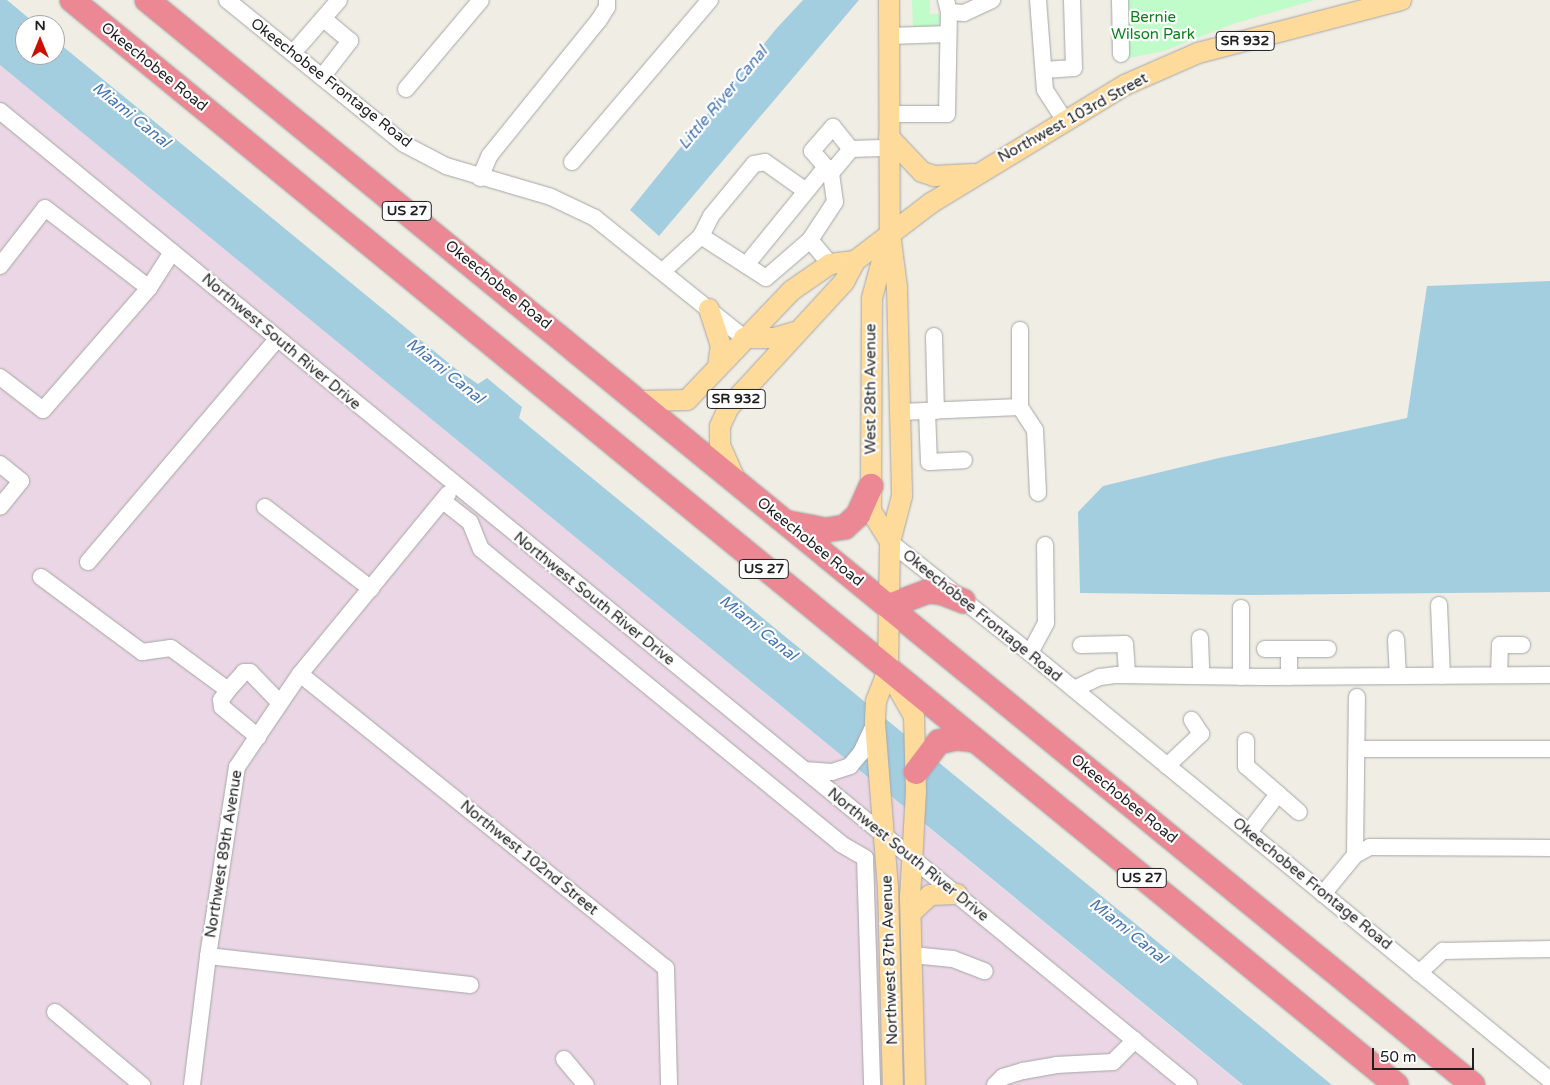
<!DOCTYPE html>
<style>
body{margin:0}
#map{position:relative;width:1550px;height:1085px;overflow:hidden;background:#f0ede4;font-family:"Varela Round",sans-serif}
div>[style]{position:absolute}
.industrial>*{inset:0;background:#ead6e4}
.park>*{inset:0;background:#bffcc9}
.water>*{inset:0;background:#a3cee0}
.roads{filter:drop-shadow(0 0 1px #a6a6a6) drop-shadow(0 0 1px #a6a6a6)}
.minor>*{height:16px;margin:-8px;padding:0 8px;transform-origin:8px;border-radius:8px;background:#fff}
.major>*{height:20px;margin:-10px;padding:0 10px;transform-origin:10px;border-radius:10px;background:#ffdb9b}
.highway>*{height:24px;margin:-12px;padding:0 12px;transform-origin:12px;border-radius:12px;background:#eb8893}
span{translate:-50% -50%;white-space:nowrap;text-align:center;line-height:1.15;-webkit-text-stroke:4.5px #fff;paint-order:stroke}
.shield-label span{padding:1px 4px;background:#fff;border:1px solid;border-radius:4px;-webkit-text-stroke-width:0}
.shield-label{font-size:14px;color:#1f1f1f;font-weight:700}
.park-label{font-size:15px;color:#06841a}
.street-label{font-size:15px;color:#1f1f1f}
.water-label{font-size:16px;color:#4675b4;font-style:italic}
.north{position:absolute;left:15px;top:15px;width:50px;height:50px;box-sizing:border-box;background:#fff;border:1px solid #a5a5a5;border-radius:50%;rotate:0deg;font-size:14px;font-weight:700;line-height:20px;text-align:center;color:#1f1f1f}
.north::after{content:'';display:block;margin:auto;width:18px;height:22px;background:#ce0f00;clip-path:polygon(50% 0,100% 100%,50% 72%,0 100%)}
.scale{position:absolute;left:1372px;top:1048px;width:102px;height:22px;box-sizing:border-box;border:2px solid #1f1f1f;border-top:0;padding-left:6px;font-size:15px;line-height:18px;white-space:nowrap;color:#1f1f1f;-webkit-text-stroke:4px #fff;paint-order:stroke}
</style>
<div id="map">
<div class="industrial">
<i style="clip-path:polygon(0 65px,46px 102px,1242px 1085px,0 1085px)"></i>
</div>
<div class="park">
<i style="clip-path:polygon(912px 0,930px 0,930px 14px,940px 14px,941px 19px,937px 27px,913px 27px)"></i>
<i style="clip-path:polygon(1128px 0,1315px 0,1233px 24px,1164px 51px,1124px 59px)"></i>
</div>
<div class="water">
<i style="clip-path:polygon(0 0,7px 0,37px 25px,25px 25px,25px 55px,55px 55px,55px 40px,456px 369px,478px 384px,487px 378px,522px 407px,519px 418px,542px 437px,1332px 1085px,1243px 1085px,0 65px)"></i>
<i style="clip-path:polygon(803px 0,859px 0,659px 236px,630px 210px,776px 29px)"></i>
<i style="clip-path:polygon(1550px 281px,1550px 592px,1250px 595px,1080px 593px,1078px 512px,1103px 486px,1219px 458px,1407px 418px,1427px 286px)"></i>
</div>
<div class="roads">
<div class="minor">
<i style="left:227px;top:0;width:228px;rotate:39.1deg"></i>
<i style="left:404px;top:144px;width:47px;rotate:27.6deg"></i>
<i style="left:446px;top:166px;width:109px;rotate:16.4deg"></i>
<i style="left:551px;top:197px;width:49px;rotate:25.5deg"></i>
<i style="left:595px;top:218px;width:191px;rotate:38.8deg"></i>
<i style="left:946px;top:0;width:12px;rotate:76deg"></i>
<i style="left:949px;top:12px;width:15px;rotate:4deg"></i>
<i style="left:964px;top:13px;width:31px;rotate:-25deg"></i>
<i style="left:1038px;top:0;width:90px;rotate:85.6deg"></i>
<i style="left:1045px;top:90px;width:37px;rotate:57deg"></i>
<i style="left:1120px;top:0;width:54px;rotate:88.9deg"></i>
<i style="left:889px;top:36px;width:59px;rotate:-1.9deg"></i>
<i style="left:293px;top:53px;width:70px;rotate:-49deg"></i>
<i style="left:1044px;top:70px;width:30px;rotate:-4deg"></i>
<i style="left:1074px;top:68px;width:68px;rotate:-91.7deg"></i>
<i style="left:322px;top:77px;width:46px;rotate:-52.1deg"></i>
<i style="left:350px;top:41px;width:35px;rotate:-140deg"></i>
<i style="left:406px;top:89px;width:116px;rotate:-49.9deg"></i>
<i style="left:0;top:111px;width:1537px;rotate:39.32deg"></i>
<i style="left:888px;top:114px;width:59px"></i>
<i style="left:947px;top:114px;width:102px;rotate:-88.9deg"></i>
<i style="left:572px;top:162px;width:213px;rotate:-49.6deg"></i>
<i style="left:831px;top:173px;width:29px;rotate:-131deg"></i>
<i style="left:812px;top:151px;width:32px;rotate:-49deg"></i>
<i style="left:833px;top:127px;width:28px;rotate:51deg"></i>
<i style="left:480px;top:178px;width:25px;rotate:-67deg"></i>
<i style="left:490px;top:155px;width:174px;rotate:-51.1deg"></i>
<i style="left:599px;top:20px;width:15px;rotate:-58deg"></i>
<i style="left:607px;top:7px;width:7px;rotate:-90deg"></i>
<i style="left:701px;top:236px;width:22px;rotate:-63deg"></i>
<i style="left:711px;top:216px;width:67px;rotate:-50.4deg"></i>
<i style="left:754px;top:164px;width:11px;rotate:-10deg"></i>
<i style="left:765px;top:162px;width:50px;rotate:35.3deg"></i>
<i style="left:810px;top:240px;width:45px;rotate:-56.7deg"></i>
<i style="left:835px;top:202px;width:29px;rotate:-98deg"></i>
<i style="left:831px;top:173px;width:31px;rotate:-50deg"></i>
<i style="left:851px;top:149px;width:38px;rotate:-2deg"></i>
<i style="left:746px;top:265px;width:127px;rotate:-50.8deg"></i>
<i style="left:0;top:266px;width:73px;rotate:-52.2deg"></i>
<i style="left:45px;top:208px;width:131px;rotate:37.6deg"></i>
<i style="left:663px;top:271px;width:52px;rotate:-42.6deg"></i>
<i style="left:701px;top:236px;width:77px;rotate:32.9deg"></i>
<i style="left:766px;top:278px;width:58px;rotate:-40.8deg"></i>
<i style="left:810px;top:240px;width:31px;rotate:50deg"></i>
<i style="left:934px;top:336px;width:75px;rotate:88.5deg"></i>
<i style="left:0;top:377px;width:54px;rotate:37.5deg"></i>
<i style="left:43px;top:410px;width:162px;rotate:-49deg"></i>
<i style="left:149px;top:288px;width:43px;rotate:-57.4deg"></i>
<i style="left:1020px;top:407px;width:27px;rotate:57deg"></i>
<i style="left:1035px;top:430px;width:63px;rotate:87.3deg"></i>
<i style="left:927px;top:411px;width:51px;rotate:87.8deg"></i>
<i style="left:929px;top:462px;width:35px;rotate:-3deg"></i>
<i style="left:900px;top:412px;width:120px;rotate:-2.4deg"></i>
<i style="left:1020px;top:407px;width:77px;rotate:-90deg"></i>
<i style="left:0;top:464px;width:27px;rotate:39deg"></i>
<i style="left:21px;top:481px;width:33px;rotate:129deg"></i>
<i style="left:443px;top:501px;width:34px;rotate:38deg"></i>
<i style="left:470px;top:522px;width:29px;rotate:68deg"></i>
<i style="left:481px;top:549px;width:465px;rotate:39.3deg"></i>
<i style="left:841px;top:844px;width:28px;rotate:30deg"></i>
<i style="left:865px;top:858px;width:227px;rotate:88.2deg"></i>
<i style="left:265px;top:507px;width:134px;rotate:37.7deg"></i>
<i style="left:890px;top:542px;width:179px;rotate:38.4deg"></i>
<i style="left:1030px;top:653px;width:673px;rotate:39.39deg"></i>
<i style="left:88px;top:562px;width:292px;rotate:-49.7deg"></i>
<i style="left:41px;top:577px;width:126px;rotate:36.6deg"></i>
<i style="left:142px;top:652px;width:29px;rotate:-8deg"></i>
<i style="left:171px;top:648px;width:71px;rotate:36.4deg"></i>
<i style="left:228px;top:690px;width:24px;rotate:-48deg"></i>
<i style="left:244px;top:672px;width:6px"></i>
<i style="left:250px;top:672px;width:43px;rotate:45.9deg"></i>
<i style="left:1439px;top:605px;width:71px;rotate:87.6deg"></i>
<i style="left:1241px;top:608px;width:69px;rotate:90deg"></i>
<i style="left:1200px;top:638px;width:38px;rotate:88deg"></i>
<i style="left:1396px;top:639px;width:37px;rotate:87deg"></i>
<i style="left:1081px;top:645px;width:44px;rotate:-1.3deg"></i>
<i style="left:1125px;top:644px;width:31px;rotate:86deg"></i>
<i style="left:1265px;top:649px;width:24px"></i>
<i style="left:1030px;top:653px;width:34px;rotate:-62deg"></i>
<i style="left:1046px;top:623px;width:78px;rotate:-90.7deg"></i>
<i style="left:300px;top:674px;width:469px;rotate:38.8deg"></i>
<i style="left:666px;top:968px;width:117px;rotate:88.5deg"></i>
<i style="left:1499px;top:675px;width:30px;rotate:-88deg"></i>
<i style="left:1500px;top:645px;width:22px"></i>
<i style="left:1289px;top:677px;width:28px;rotate:-90deg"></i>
<i style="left:1289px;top:649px;width:39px"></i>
<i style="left:1074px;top:689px;width:29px;rotate:-25deg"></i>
<i style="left:1100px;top:677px;width:17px;rotate:-7deg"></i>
<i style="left:1117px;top:675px;width:146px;rotate:0.8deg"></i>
<i style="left:1263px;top:677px;width:287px;rotate:-0.4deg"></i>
<i style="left:228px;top:690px;width:12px;rotate:125deg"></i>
<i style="left:221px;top:700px;width:7px;rotate:82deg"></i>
<i style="left:222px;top:707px;width:47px;rotate:39.8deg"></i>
<i style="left:1246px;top:741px;width:25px;rotate:90deg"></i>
<i style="left:1246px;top:766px;width:70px;rotate:41deg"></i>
<i style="left:1357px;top:749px;width:193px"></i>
<i style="left:1167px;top:766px;width:47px;rotate:-43.3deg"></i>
<i style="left:1201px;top:734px;width:17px;rotate:-123deg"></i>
<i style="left:804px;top:770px;width:28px;rotate:4deg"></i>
<i style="left:832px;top:772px;width:19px;rotate:-18deg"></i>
<i style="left:850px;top:766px;width:17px;rotate:-50deg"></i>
<i style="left:861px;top:753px;width:33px;rotate:-65deg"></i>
<i style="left:1249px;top:832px;width:48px;rotate:-52.7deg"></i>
<i style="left:1355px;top:855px;width:17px;rotate:-28deg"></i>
<i style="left:1370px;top:847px;width:180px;rotate:0.3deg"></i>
<i style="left:1323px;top:894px;width:50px;rotate:-50.6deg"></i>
<i style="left:1355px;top:855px;width:158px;rotate:-89.3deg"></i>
<i style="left:912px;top:955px;width:41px;rotate:5.6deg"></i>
<i style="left:953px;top:959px;width:34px;rotate:21deg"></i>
<i style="left:208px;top:956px;width:264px;rotate:6.3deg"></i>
<i style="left:1419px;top:973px;width:33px;rotate:-43deg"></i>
<i style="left:1443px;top:951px;width:107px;rotate:-1.1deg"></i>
<i style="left:55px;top:1012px;width:114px;rotate:40deg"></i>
<i style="left:564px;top:1059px;width:34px;rotate:50deg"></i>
<i style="left:192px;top:1085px;width:130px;rotate:-82.9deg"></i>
<i style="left:208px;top:956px;width:191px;rotate:-81.3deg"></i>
<i style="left:237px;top:767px;width:112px;rotate:-55.9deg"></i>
<i style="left:300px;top:674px;width:233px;rotate:-50.6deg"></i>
<i style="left:995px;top:1085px;width:11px;rotate:-45deg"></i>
<i style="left:1003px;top:1077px;width:21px;rotate:-17deg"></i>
<i style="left:1023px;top:1071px;width:34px;rotate:-10deg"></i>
<i style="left:1056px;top:1065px;width:57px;rotate:-3deg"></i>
<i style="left:1113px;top:1062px;width:31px;rotate:-45deg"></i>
</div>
<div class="major">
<i style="left:889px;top:0;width:233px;rotate:89.8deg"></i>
<i style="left:890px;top:233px;width:55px;rotate:82.7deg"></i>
<i style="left:897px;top:288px;width:208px;rotate:88.6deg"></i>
<i style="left:902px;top:496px;width:48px;rotate:104.6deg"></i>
<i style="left:890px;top:542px;width:128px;rotate:90.9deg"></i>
<i style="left:888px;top:670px;width:33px;rotate:111deg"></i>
<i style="left:876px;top:701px;width:22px;rotate:93deg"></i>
<i style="left:875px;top:723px;width:165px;rotate:85.5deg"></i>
<i style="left:888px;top:887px;width:198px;rotate:88.6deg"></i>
<i style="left:889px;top:137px;width:48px;rotate:46.7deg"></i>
<i style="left:922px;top:172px;width:13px;rotate:18deg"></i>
<i style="left:934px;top:176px;width:39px;rotate:-3deg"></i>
<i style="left:887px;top:242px;width:58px;rotate:105deg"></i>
<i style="left:872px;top:298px;width:213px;rotate:90.3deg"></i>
<i style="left:871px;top:511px;width:36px;rotate:58deg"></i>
<i style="left:709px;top:309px;width:38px;rotate:72deg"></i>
<i style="left:721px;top:345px;width:22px;rotate:98deg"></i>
<i style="left:744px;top:338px;width:30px"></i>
<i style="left:774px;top:338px;width:25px;rotate:-16deg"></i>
<i style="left:641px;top:401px;width:46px;rotate:-1.2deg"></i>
<i style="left:687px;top:400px;width:151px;rotate:-46.3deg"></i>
<i style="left:791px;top:291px;width:47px;rotate:-34.7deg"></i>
<i style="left:830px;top:264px;width:25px;rotate:-7deg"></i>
<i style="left:735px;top:479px;width:36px;rotate:-114deg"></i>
<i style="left:720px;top:446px;width:20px;rotate:-90deg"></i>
<i style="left:720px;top:426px;width:21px;rotate:-65deg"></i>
<i style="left:729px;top:407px;width:170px;rotate:-47.4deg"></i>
<i style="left:844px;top:282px;width:24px;rotate:-62deg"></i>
<i style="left:855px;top:261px;width:96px;rotate:-37.3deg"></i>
<i style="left:931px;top:203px;width:227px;rotate:-31.3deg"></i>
<i style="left:1125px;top:85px;width:80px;rotate:-23.7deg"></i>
<i style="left:1198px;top:53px;width:210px;rotate:-14.6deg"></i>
<i style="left:890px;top:674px;width:48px;rotate:60.3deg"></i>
<i style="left:914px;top:716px;width:75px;rotate:88.5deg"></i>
<i style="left:916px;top:791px;width:107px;rotate:93.2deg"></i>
<i style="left:910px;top:898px;width:187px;rotate:88.5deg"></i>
<i style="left:911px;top:913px;width:26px;rotate:-43deg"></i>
<i style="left:930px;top:895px;width:27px;rotate:-2deg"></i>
</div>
<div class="highway">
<i style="left:72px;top:0;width:1712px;rotate:39.33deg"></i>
<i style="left:147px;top:0;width:1713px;rotate:39.29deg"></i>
<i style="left:789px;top:523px;width:38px;rotate:11deg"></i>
<i style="left:826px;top:530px;width:19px;rotate:-9deg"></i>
<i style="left:845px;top:527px;width:18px;rotate:-43deg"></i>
<i style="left:858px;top:515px;width:32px;rotate:-66deg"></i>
<i style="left:889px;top:606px;width:43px;rotate:-20.6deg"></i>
<i style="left:929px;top:591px;width:14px;rotate:8deg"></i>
<i style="left:943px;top:593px;width:22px;rotate:22deg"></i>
<i style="left:916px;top:772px;width:38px;rotate:-53deg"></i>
<i style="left:939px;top:742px;width:18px;rotate:-13deg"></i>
<i style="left:957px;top:738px;width:17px;rotate:7deg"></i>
</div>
</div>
<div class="shield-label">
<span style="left:1245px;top:41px">SR 932</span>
<span style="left:407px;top:211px">US 27</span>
<span style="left:736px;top:399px">SR 932</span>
<span style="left:764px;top:569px">US 27</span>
<span style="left:1142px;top:878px">US 27</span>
</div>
<div class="park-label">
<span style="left:1153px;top:26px">Bernie<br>Wilson Park</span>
</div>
<div class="street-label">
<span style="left:154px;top:67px;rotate:39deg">Okeechobee Road</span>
<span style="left:331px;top:83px;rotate:38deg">Okeechobee Frontage Road</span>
<span style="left:1073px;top:118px;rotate:-29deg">Northwest 103rd Street</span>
<span style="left:498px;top:285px;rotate:39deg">Okeechobee Road</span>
<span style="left:281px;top:342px;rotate:40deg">Northwest South River Drive</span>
<span style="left:871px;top:389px;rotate:-90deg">West 28th Avenue</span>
<span style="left:810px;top:542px;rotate:39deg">Okeechobee Road</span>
<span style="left:594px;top:599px;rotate:39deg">Northwest South River Drive</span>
<span style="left:982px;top:616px;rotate:39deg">Okeechobee Frontage Road</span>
<span style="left:1124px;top:799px;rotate:39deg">Okeechobee Road</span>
<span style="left:224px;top:854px;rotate:-81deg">Northwest 89th Avenue</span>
<span style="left:908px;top:855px;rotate:39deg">Northwest South River Drive</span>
<span style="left:529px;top:858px;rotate:39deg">Northwest 102nd Street</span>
<span style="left:1312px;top:884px;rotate:39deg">Okeechobee Frontage Road</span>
<span style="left:890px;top:960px;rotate:-92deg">Northwest 87th Avenue</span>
</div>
<div class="water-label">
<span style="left:723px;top:98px;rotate:-50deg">Little River Canal</span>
<span style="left:131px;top:115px;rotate:39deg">Miami Canal</span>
<span style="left:445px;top:371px;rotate:39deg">Miami Canal</span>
<span style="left:758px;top:628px;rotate:39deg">Miami Canal</span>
<span style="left:1128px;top:931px;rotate:39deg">Miami Canal</span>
</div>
<div class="north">N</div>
<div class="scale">50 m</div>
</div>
